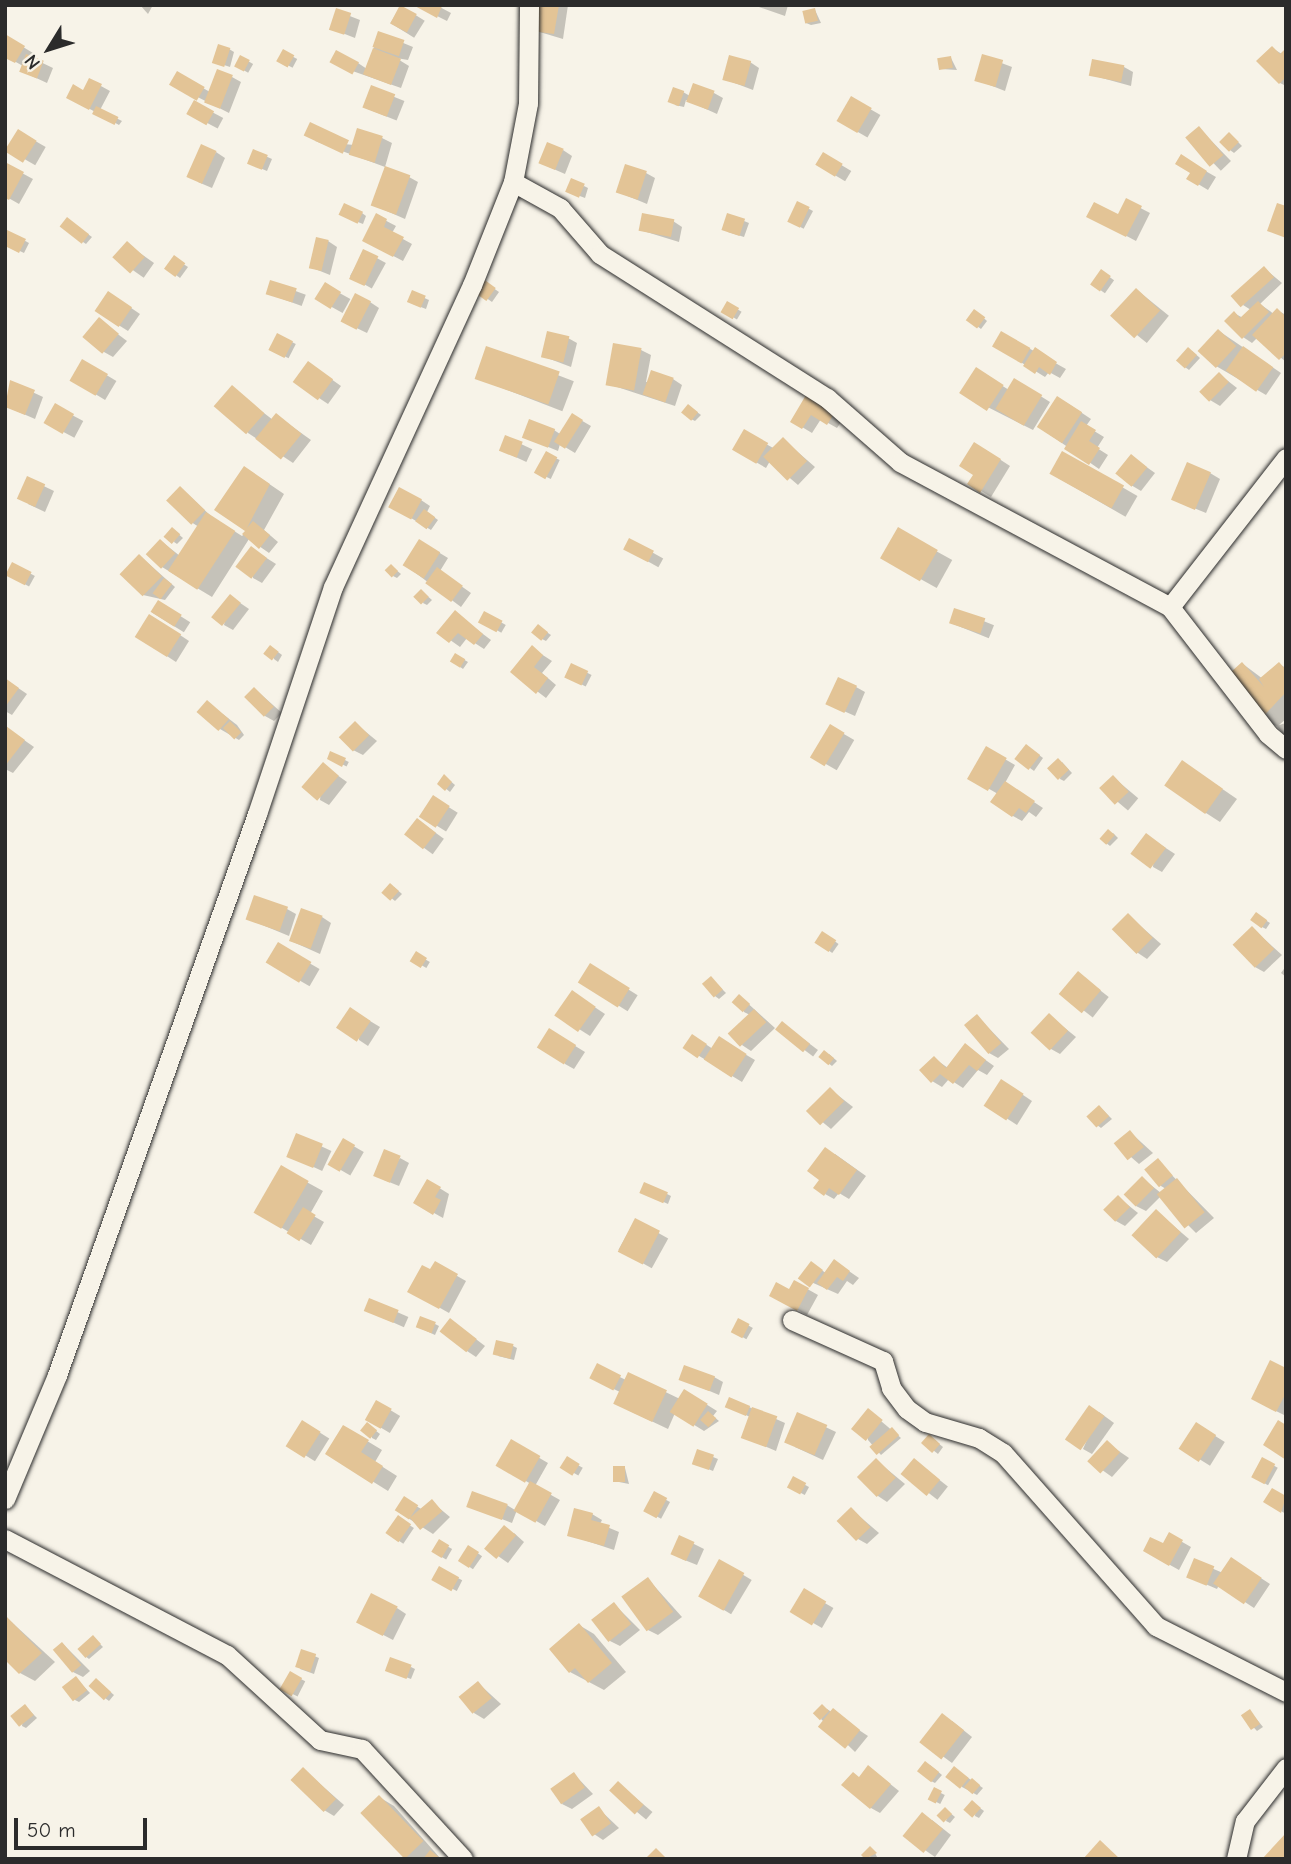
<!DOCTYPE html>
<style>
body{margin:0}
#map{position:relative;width:1291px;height:1864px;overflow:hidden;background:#f7f3e8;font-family:"Comic Neue",sans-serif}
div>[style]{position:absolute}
.shadow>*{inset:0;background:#0003;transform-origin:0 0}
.building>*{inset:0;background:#e3c496;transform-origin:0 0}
.roads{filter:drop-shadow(0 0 2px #2b2b2b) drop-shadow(0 0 2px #2b2b2b)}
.minor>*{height:19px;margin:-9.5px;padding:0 9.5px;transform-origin:9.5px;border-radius:9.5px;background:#f7f3e8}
span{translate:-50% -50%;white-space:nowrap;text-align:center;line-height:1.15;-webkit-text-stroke:5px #f7f3e8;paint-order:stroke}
.frame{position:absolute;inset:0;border:7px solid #2b2b2b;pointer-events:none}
.north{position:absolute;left:14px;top:14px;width:70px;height:70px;-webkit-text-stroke:5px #f7f3e8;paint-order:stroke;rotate:232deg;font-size:19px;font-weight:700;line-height:28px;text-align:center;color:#2b2b2b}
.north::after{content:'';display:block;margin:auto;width:24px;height:32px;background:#2b2b2b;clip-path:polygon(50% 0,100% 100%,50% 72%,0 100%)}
.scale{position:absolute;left:14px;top:1818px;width:133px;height:32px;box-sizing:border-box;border:4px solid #2b2b2b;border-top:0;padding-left:9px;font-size:21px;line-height:24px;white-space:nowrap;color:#2b2b2b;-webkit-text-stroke:5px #f7f3e8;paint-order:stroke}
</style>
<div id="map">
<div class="shadow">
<i style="clip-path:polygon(140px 5px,153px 5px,148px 14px)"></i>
<i style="clip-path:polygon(415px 5px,436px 5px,451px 13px,447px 21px)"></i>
<i style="clip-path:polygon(537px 5px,568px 5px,563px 39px,533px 30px)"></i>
<i style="clip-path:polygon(753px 5px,788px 5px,785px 16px)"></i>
<i style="left:401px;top:6px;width:28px;height:20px;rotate:32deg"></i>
<i style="clip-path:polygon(815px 10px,821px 23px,811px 25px,806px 23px)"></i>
<i style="clip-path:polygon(337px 11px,360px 20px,355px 38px,332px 29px)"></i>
<i style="clip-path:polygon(379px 33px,413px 47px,408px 60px,396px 58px,409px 66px,401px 88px,341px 67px,358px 63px,367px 69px)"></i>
<i style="clip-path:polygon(5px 36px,33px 53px,30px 57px,53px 68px,47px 83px,21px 71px,23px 66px,5px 56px)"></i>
<i style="clip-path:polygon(1272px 48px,1282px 54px,1286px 50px,1286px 86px,1280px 83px)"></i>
<i style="clip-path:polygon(229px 49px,234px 52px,230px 67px,215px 62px)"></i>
<i style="left:284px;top:52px;width:15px;height:10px;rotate:28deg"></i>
<i style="clip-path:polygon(983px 56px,1012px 67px,1005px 91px,977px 80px)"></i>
<i style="left:241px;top:57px;width:14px;height:10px;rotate:30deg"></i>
<i style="clip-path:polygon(951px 58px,957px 70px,941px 69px)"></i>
<i style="clip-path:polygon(750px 62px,759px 68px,753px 90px,724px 79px)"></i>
<i style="clip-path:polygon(1124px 67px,1133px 72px,1131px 86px,1091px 75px)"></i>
<i style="clip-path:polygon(178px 74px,210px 92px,232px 77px,241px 82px,229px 113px,172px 84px)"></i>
<i style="clip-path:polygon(90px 80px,110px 91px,100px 110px,122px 121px,119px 125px,68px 97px,84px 92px)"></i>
<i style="left:372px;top:88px;width:35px;height:21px;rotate:22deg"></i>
<i style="clip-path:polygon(683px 92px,690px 96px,714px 93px,723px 98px,717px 114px,686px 100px,684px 107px,675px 105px)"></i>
<i style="left:851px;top:98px;width:34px;height:26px;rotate:30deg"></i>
<i style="left:195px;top:103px;width:32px;height:12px;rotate:28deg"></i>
<i style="left:1199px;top:128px;width:46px;height:14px;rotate:46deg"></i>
<i style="left:18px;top:131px;width:32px;height:21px;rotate:30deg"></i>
<i style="clip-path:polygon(1233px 137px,1242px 146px,1234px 153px,1230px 150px)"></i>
<i style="clip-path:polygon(382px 138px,392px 143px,385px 167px,315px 141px,354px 145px)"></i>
<i style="clip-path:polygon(563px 150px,572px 156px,565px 174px,549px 167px)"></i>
<i style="clip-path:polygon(254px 151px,272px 159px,267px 171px,253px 165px)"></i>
<i style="clip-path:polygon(216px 152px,225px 158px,212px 188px,198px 182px)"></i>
<i style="left:823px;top:154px;width:33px;height:12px;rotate:31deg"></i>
<i style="clip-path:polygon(1181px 157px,1216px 177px,1208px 190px,1188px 178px,1192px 172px)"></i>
<i style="clip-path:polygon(5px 164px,33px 179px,19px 204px,5px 196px)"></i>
<i style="clip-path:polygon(646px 173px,655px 178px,647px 204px,618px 192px)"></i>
<i style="clip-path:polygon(409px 177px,418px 182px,405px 219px,373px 205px)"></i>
<i style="clip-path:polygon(584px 186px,588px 188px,585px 198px,572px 193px)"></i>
<i style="clip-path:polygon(1127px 201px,1150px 213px,1136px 241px,1089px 216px,1119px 217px)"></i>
<i style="left:798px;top:203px;width:17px;height:20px;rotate:28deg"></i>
<i style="clip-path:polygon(362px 213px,366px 216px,363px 224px,345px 217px)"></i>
<i style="clip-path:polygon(729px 215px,749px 223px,744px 237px,728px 232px)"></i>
<i style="clip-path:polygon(377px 216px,396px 226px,392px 233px,412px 244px,403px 261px,374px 246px)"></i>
<i style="clip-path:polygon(673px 221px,682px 227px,679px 242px,640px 230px)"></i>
<i style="clip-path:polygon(71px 222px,92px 237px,86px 244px,83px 242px)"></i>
<i style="clip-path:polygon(5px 230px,29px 243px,24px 253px,5px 244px)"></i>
<i style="clip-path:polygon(328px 241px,337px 247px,330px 275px,310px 267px)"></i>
<i style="left:127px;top:244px;width:33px;height:18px;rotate:35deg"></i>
<i style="left:364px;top:251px;width:25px;height:29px;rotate:29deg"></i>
<i style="clip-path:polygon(174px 258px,188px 267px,180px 278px,176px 275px)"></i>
<i style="clip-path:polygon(1264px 268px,1282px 283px,1260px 304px,1274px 314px,1277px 310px,1286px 315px,1286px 362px,1257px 338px,1252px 343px,1243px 337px,1234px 313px,1243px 318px,1251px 310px,1243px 305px)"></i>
<i style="left:1101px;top:271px;width:16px;height:16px;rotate:35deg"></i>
<i style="left:271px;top:282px;width:37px;height:12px;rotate:20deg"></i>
<i style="clip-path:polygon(486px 283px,499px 292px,492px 302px,475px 290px)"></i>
<i style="left:325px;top:285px;width:29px;height:16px;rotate:29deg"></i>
<i style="left:1137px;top:290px;width:41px;height:35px;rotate:39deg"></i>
<i style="clip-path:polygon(413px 293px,429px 300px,426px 309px,413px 304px)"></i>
<i style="clip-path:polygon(118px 299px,140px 314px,128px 331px,96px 311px)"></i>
<i style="clip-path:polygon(370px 302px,379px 308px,367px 333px,344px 322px)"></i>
<i style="left:727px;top:303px;width:17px;height:9px;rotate:31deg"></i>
<i style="clip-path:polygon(979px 314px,987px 321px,981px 329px,969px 320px)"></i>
<i style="clip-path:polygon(99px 320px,127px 341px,113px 357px,104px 352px)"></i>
<i style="clip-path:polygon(1219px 331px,1281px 373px,1266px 395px,1216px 366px)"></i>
<i style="clip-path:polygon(1002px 333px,1066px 369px,1060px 378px,1049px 372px,1045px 377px,994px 346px)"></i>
<i style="left:278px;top:335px;width:20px;height:16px;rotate:27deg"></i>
<i style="clip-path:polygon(568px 338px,577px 343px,571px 367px,542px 356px)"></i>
<i style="left:487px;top:348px;width:93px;height:32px;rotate:21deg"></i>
<i style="clip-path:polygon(641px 350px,651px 355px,646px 382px,673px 379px,682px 385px,675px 406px,608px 384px)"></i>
<i style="clip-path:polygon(1192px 351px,1200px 358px,1189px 370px,1185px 367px)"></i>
<i style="left:83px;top:361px;width:39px;height:22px;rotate:31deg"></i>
<i style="clip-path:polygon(317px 369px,341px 386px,328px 404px,295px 382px)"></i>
<i style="clip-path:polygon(977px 370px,1009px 390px,1015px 380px,1050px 402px,1033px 430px,962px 394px)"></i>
<i style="clip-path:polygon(1219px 374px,1237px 388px,1220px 406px,1210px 400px)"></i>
<i style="clip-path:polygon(11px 382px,43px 397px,35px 419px,5px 406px)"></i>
<i style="clip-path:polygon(232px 388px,273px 420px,276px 415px,311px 440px,293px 463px,248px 433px)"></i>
<i style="clip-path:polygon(806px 397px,843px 419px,837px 428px,821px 419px,812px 433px,792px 421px)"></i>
<i style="clip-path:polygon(1067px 403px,1091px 419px,1086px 426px,1104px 437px,1097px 448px,1108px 455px,1099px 469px,1039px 427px)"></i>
<i style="left:55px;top:406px;width:32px;height:19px;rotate:28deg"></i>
<i style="clip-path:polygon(693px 409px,701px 415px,695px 421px,691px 419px)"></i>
<i style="clip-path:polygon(572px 415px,591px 426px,575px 453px,560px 444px,558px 451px,524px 437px,554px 430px,560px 434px)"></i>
<i style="clip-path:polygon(745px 432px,775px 449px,784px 440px,815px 467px,798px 485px,770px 461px,766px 468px,735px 450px)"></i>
<i style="left:506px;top:437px;width:29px;height:14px;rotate:25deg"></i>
<i style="clip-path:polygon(984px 449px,1010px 466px,991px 497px,970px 484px)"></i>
<i style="left:1063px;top:453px;width:86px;height:24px;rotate:30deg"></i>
<i style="left:547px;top:454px;width:14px;height:21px;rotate:25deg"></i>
<i style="clip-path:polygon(1131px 456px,1155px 473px,1141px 491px,1131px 485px)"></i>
<i style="clip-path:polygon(1210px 473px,1220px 479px,1206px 513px,1184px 504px)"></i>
<i style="clip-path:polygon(259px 477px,284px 494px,264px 530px,278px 542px,269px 553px,249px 539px,212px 597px,162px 567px,161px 541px,180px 556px,199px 527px,191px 522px,181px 488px,212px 517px,242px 536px,248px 530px,217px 509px)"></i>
<i style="clip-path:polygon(27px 478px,54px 491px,45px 512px,28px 504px)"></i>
<i style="clip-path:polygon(421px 500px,430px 506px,427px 512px,438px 520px,431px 530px,401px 512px)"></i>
<i style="left:898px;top:530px;width:62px;height:32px;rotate:29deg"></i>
<i style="clip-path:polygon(176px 532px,183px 538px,177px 544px,174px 542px)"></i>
<i style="left:630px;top:540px;width:38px;height:10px;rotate:29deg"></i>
<i style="clip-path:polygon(420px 541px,448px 558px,440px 571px,471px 593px,461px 607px,405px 565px)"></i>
<i style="clip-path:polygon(251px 548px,276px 564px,262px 583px,253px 578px)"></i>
<i style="clip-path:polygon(140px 556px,175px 587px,165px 600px,143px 595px)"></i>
<i style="left:13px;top:564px;width:25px;height:12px;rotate:29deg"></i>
<i style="clip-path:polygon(395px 569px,401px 574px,397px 578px,393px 576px)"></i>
<i style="clip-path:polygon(425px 594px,432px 600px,427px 605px,423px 603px)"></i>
<i style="clip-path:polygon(230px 596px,249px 609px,233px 630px,224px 625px)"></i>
<i style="left:158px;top:602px;width:38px;height:12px;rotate:32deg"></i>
<i style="left:956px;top:610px;width:41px;height:14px;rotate:22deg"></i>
<i style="clip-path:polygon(455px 613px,491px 640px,484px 649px,467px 638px,460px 647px,439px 632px)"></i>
<i style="left:485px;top:613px;width:24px;height:9px;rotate:30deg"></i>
<i style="clip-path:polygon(159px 621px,189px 641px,176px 662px,136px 636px)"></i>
<i style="clip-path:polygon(542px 629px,551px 635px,546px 641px,542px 639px)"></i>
<i style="clip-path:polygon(532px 648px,552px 661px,542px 673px,556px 685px,546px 698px,512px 672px)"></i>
<i style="clip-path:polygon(274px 649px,282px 655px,278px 662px,274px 659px)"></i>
<i style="clip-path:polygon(456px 655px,468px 662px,463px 669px,452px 661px)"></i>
<i style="clip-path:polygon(1243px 664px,1263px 679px,1279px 664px,1286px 668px,1286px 719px,1279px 725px,1286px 723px,1286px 738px,1277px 726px,1259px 720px)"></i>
<i style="left:572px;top:665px;width:22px;height:13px;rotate:27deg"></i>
<i style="clip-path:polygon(5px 679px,27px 694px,12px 715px,5px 711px)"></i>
<i style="clip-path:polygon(856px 687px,865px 692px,855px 716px,837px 708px)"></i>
<i style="clip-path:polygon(255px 689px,282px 713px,274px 721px,265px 716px)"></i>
<i style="clip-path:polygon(207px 702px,237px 725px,244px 735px,239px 740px,220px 729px)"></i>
<i style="clip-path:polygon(355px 723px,377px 741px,363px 755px,353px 750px)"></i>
<i style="left:830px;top:726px;width:28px;height:35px;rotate:30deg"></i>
<i style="clip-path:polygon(7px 728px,34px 747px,13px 773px,5px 769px)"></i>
<i style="clip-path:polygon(986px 748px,1015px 765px,1005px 783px,1043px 808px,1036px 817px,1029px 812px,1022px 821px,1013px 816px,993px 801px,998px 794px,970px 778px)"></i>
<i style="clip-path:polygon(1030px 748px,1043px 758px,1034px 771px,1030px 768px)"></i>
<i style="left:331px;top:753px;width:20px;height:5px;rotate:27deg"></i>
<i style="clip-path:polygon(1062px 762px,1072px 773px,1064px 781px,1060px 779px)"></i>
<i style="clip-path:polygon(1183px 762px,1237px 799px,1220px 822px,1206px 813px)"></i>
<i style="clip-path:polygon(323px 765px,347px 782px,329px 805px,320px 800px)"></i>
<i style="left:1113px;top:777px;width:33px;height:16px;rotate:40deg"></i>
<i style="clip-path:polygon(448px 779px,455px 785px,450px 792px,439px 783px)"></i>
<i style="left:434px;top:798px;width:28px;height:22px;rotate:32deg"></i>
<i style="left:418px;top:820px;width:32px;height:19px;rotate:36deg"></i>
<i style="clip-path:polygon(1113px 833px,1118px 838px,1110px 846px,1101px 839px)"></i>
<i style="clip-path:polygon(1155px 841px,1175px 854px,1162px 872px,1153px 867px)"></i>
<i style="clip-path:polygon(394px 887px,402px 894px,395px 901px,384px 892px)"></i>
<i style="clip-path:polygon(287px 909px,296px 914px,289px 936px,248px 919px)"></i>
<i style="clip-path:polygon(1256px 914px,1270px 923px,1266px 929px,1262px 927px)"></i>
<i style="clip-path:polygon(1128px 915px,1161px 944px,1147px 959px,1138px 953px)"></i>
<i style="clip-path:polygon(322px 917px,331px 923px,320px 954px,291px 941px)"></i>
<i style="clip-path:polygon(1252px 928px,1282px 955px,1264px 972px,1255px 967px)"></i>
<i style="left:823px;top:933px;width:19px;height:11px;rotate:35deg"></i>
<i style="left:278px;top:945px;width:48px;height:20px;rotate:30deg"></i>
<i style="left:416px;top:954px;width:16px;height:7px;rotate:30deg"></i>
<i style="left:591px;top:966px;width:55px;height:19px;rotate:32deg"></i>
<i style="clip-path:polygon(1286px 966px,1286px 977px,1281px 973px)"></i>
<i style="left:1078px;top:973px;width:39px;height:26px;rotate:38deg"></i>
<i style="clip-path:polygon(711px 978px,726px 993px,719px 999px,715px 996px)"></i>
<i style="clip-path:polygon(581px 998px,605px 1014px,590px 1036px,557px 1015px)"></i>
<i style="clip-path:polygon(743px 999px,775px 1028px,751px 1051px,742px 1045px,750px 1015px,744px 1012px)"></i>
<i style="clip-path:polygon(360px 1015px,380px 1027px,368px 1046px,359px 1040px)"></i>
<i style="clip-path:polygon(977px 1016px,1009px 1049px,998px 1058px,989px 1053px)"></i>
<i style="clip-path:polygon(1050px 1016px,1076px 1037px,1060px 1054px,1051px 1049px)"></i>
<i style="left:782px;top:1023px;width:45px;height:8px;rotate:37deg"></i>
<i style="clip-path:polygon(559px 1036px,585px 1052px,574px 1069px,565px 1064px)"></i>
<i style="clip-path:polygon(693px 1036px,713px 1049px,719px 1039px,755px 1060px,742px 1082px,686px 1048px)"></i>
<i style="clip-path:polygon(966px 1046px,994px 1066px,987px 1075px,978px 1070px,963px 1088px,949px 1079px,942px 1087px,932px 1081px,934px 1058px,948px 1068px)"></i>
<i style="clip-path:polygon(829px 1054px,837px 1061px,832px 1066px,820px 1057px)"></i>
<i style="clip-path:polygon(1011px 1087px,1032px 1101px,1017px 1125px,986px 1105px)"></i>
<i style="clip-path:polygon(830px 1089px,853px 1107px,831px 1129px,809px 1111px)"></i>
<i style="clip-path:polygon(1100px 1107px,1112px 1119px,1101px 1128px,1097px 1125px)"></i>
<i style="clip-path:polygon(1130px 1132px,1153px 1153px,1139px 1164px,1116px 1144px)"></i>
<i style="left:297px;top:1135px;width:38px;height:22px;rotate:25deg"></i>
<i style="left:343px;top:1140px;width:24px;height:27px;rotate:30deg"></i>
<i style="clip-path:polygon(835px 1154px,866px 1176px,849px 1199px,839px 1193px,834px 1199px,825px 1194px)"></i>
<i style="clip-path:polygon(400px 1158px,409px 1163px,399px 1186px,384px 1180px)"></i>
<i style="clip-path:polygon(1158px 1161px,1214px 1218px,1196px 1233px,1160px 1197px,1146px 1211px,1136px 1206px,1142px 1178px,1161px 1193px,1166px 1189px,1161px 1186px)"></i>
<i style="clip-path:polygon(281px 1168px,323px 1191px,310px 1214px,324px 1222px,311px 1245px,272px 1222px)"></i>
<i style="clip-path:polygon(428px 1181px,449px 1194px,443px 1218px,416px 1203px)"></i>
<i style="clip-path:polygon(646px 1194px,667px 1194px,671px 1196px,668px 1204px)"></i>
<i style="clip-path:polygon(1118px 1197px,1138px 1213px,1125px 1226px,1116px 1221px)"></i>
<i style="clip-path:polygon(1156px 1211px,1189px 1239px,1167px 1262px,1157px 1257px)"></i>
<i style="left:635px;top:1220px;width:38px;height:34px;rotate:29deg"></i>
<i style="clip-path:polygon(436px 1264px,466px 1281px,449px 1313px,410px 1291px)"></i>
<i style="clip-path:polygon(812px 1264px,826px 1273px,843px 1267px,859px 1278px,853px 1285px,847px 1281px,838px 1294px,802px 1278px)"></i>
<i style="clip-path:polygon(795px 1282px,818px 1295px,807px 1315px,771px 1295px,790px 1291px)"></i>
<i style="left:370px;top:1300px;width:42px;height:11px;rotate:24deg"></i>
<i style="clip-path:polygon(451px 1320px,485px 1346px,476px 1357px,467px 1351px)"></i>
<i style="left:739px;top:1320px;width:16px;height:13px;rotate:30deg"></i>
<i style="clip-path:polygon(435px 1324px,439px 1326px,435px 1335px,422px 1329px)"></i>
<i style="clip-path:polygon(513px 1346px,517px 1348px,514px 1360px,498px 1356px)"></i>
<i style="clip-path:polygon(597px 1366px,626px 1380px,628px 1374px,680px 1399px,685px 1391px,717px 1411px,713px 1416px,719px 1421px,704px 1431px,675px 1413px,668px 1429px,630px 1411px,620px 1392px,601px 1383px)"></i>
<i style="clip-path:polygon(1286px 1370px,1286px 1416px,1262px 1404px)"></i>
<i style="clip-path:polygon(714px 1377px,723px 1382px,719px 1395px,681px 1379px)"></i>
<i style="left:377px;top:1402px;width:27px;height:20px;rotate:31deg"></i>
<i style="clip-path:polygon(727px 1406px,749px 1407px,785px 1423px,776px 1451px,743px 1437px,750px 1417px)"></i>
<i style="clip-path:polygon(868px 1410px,901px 1438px,881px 1455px,868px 1440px)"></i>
<i style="clip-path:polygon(1099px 1412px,1114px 1423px,1092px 1454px,1083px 1449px)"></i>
<i style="clip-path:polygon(798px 1414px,836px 1432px,823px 1460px,795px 1447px)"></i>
<i style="left:303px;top:1422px;width:31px;height:27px;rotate:32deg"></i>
<i style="left:1196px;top:1424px;width:34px;height:28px;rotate:32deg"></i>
<i style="clip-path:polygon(344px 1427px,382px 1450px,375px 1462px,397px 1476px,388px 1491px,327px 1453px)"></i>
<i style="clip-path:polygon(371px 1427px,380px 1434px,376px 1440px,372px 1438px)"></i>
<i style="clip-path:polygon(933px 1439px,943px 1447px,938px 1454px,924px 1443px)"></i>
<i style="clip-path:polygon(512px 1442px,548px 1463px,535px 1486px,560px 1500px,545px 1526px,517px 1510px,512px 1523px,469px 1506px,507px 1505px,515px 1510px,531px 1484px,498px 1465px)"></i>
<i style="clip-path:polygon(1107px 1443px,1129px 1458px,1112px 1477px,1091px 1462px)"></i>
<i style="clip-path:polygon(698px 1451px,718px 1459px,713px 1471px,698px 1465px)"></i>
<i style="left:567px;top:1459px;width:18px;height:9px;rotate:29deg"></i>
<i style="left:1262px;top:1459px;width:18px;height:20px;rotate:29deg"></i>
<i style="clip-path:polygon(876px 1460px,905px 1484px,887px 1502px,878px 1496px)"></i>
<i style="left:914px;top:1460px;width:43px;height:17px;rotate:38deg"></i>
<i style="clip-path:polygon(625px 1468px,629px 1484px,614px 1481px)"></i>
<i style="left:794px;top:1479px;width:17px;height:9px;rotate:28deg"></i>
<i style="clip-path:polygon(1273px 1490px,1286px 1498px,1286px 1514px,1266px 1502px)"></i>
<i style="left:655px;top:1494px;width:17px;height:19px;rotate:28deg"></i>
<i style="clip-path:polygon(404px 1499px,423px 1510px,432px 1502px,450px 1517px,433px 1534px,397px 1511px)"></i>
<i style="clip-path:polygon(851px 1509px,879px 1533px,867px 1544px,858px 1539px)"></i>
<i style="clip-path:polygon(592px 1514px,602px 1520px,600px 1524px,619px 1532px,614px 1550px,569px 1535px)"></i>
<i style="left:399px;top:1518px;width:18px;height:19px;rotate:34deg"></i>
<i style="clip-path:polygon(514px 1533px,524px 1542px,508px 1563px,488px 1549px)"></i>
<i style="clip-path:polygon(1170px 1535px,1191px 1547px,1179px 1570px,1145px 1551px,1164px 1546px)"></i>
<i style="clip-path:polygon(680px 1537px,704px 1549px,697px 1565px,682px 1559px)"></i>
<i style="left:440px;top:1542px;width:14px;height:12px;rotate:30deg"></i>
<i style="left:469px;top:1547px;width:16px;height:16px;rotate:35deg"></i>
<i style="left:720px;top:1561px;width:37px;height:40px;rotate:31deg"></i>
<i style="clip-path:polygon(1195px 1561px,1223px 1573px,1241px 1565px,1270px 1584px,1254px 1608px,1219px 1585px,1217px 1589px,1189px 1577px)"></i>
<i style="left:440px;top:1569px;width:25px;height:12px;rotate:27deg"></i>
<i style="clip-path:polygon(648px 1579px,682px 1617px,658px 1635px,648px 1630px)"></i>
<i style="left:804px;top:1591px;width:34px;height:23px;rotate:30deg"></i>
<i style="clip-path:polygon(614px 1604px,640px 1630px,620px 1646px,610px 1641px)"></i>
<i style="clip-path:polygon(397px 1608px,406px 1614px,393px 1640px,368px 1627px)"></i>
<i style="clip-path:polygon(5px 1616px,55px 1662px,35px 1681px,20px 1673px)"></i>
<i style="clip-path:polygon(579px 1625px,594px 1634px,626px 1672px,604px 1690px,570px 1672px,551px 1649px)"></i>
<i style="clip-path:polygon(93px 1637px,103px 1647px,89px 1659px,85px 1656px)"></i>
<i style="clip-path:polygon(63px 1644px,90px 1671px,83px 1677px,73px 1672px)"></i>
<i style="clip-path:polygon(302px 1651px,319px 1658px,314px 1674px,300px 1669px)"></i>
<i style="clip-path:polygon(411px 1667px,415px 1669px,411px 1679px,392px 1672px)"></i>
<i style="left:291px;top:1674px;width:16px;height:17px;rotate:27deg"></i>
<i style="clip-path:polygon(76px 1678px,90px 1693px,79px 1702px,75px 1700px)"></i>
<i style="clip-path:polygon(100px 1683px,114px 1695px,109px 1701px,105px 1698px)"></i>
<i style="clip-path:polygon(478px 1683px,501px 1704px,484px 1719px,474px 1713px)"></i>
<i style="clip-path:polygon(25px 1706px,37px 1718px,26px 1728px,22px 1726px)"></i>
<i style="clip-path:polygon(827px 1709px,868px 1736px,855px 1752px,821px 1719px)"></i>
<i style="clip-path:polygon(1250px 1711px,1263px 1727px,1257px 1731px,1243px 1716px)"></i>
<i style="clip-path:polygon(952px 1721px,972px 1737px,952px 1763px,922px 1741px)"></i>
<i style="clip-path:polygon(930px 1765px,942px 1775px,935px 1783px,931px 1781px)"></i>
<i style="clip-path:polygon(869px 1767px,899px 1791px,880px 1813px,871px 1808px,860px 1778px)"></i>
<i style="clip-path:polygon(303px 1769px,344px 1805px,334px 1816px,324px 1810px)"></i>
<i style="clip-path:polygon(958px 1771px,983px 1788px,977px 1795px,962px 1787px)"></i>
<i style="clip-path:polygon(574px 1774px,593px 1794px,572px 1809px,562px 1804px)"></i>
<i style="left:618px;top:1783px;width:45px;height:10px;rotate:40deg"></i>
<i style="left:935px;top:1790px;width:11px;height:10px;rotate:27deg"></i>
<i style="clip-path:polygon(379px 1797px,394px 1806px,441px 1859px,407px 1859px,362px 1813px)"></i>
<i style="clip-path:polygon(976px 1805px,984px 1811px,979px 1818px,975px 1816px)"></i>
<i style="clip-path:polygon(599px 1809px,619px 1828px,603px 1840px,594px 1834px)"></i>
<i style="clip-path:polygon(949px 1812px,955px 1817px,950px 1823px,946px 1821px)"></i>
<i style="clip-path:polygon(932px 1820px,951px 1835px,935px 1857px,906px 1837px)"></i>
<i style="clip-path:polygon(874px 1851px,878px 1859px,864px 1855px)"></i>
</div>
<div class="building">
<i style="left:400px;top:5px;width:19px;height:21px;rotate:28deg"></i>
<i style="clip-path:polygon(413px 5px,440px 5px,442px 6px,437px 18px)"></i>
<i style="clip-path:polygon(535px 5px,559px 5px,554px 34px,532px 31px)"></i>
<i style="left:336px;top:8px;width:16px;height:23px;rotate:18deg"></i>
<i style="left:815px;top:8px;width:13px;height:13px;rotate:77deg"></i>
<i style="left:378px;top:31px;width:28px;height:17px;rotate:19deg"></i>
<i style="clip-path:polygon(5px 34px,25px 46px,15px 63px,5px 58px)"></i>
<i style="left:218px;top:44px;width:13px;height:20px;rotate:18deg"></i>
<i style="clip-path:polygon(1272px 46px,1280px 54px,1286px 48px,1286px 77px,1279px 84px,1256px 61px)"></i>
<i style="left:373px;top:48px;width:30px;height:28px;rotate:21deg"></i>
<i style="left:283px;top:49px;width:13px;height:14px;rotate:29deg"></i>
<i style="left:336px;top:50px;width:26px;height:14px;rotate:28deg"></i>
<i style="left:26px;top:54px;width:19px;height:19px;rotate:21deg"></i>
<i style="left:982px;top:54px;width:22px;height:28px;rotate:16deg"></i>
<i style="left:240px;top:55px;width:11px;height:13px;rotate:27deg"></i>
<i style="left:729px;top:55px;width:23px;height:26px;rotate:15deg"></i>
<i style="left:951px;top:56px;width:12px;height:14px;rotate:81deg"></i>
<i style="left:1092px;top:59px;width:33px;height:17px;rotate:11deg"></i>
<i style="left:217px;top:69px;width:17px;height:36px;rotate:21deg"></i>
<i style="left:177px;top:71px;width:32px;height:16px;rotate:30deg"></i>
<i style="clip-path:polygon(89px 78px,102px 84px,89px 110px,66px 98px,73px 84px,83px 90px)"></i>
<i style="left:693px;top:83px;width:23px;height:20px;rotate:20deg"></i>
<i style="left:371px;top:85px;width:26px;height:24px;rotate:21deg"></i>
<i style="left:673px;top:87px;width:12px;height:16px;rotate:20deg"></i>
<i style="left:851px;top:96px;width:24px;height:29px;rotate:30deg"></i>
<i style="left:194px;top:100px;width:23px;height:16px;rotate:29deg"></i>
<i style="left:96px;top:106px;width:25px;height:9px;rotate:26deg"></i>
<i style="left:310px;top:122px;width:43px;height:15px;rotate:25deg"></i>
<i style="left:1199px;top:126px;width:38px;height:18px;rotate:50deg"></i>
<i style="left:357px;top:128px;width:27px;height:28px;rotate:17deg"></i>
<i style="left:18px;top:129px;width:22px;height:26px;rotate:32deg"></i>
<i style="left:1229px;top:132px;width:14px;height:14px;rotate:45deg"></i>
<i style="left:547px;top:142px;width:18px;height:23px;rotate:22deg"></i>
<i style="left:201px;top:144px;width:17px;height:36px;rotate:24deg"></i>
<i style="left:253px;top:149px;width:16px;height:16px;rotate:22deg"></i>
<i style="left:823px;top:152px;width:23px;height:15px;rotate:31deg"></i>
<i style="clip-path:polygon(1181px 154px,1207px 171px,1198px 186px,1186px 179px,1190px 173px,1175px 164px)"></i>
<i style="clip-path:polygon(5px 162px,24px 172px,9px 200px,5px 198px)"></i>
<i style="left:625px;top:164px;width:23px;height:30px;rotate:18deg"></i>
<i style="left:385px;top:166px;width:27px;height:42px;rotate:20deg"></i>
<i style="left:571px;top:178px;width:15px;height:15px;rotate:23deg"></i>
<i style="clip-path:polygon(1126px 198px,1142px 206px,1126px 237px,1086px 217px,1094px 202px,1118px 214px)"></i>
<i style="left:797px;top:201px;width:14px;height:23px;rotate:25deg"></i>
<i style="left:344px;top:203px;width:21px;height:13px;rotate:25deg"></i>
<i style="clip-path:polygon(1277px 203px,1286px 206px,1286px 238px,1267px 231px)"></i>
<i style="clip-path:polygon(376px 213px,387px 219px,384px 227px,404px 237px,393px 257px,362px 241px)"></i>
<i style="left:642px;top:213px;width:33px;height:18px;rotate:11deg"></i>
<i style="left:727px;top:213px;width:19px;height:18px;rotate:18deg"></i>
<i style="left:67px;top:217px;width:28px;height:12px;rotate:38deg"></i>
<i style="clip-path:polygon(7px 230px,26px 239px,19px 253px,5px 246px)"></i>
<i style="left:316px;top:237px;width:13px;height:32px;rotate:13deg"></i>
<i style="left:127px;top:241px;width:24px;height:22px;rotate:42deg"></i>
<i style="left:363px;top:249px;width:17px;height:33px;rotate:25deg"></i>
<i style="left:174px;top:255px;width:14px;height:17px;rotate:36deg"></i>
<i style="left:1264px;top:266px;width:15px;height:45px;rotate:48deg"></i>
<i style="left:1101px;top:269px;width:12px;height:19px;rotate:35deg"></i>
<i style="left:482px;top:278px;width:17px;height:16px;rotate:36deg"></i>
<i style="left:270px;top:280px;width:28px;height:15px;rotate:17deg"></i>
<i style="left:325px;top:282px;width:19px;height:20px;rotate:32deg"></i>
<i style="left:1136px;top:288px;width:33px;height:38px;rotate:43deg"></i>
<i style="left:412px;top:290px;width:15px;height:13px;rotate:23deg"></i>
<i style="left:108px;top:291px;width:29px;height:24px;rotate:34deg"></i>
<i style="left:355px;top:293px;width:18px;height:32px;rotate:27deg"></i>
<i style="left:727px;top:301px;width:14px;height:13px;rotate:30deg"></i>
<i style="clip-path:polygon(1258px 301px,1269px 312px,1242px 339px,1224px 321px,1234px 311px,1240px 318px)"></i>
<i style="clip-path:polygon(1277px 308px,1286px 317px,1286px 353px,1279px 360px,1252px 335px)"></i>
<i style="left:974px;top:309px;width:14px;height:14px;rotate:36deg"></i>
<i style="left:99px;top:317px;width:26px;height:26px;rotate:40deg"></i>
<i style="left:1218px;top:329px;width:25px;height:30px;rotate:43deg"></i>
<i style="left:547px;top:331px;width:23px;height:27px;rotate:13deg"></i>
<i style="left:1001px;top:331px;width:34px;height:18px;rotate:30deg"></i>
<i style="left:277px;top:333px;width:18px;height:19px;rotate:27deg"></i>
<i style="left:613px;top:343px;width:29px;height:43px;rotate:10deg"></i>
<i style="left:486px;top:346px;width:78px;height:35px;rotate:19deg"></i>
<i style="left:1243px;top:346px;width:37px;height:30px;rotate:35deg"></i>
<i style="clip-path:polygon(1035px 347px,1057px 362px,1050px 375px,1039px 367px,1035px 374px,1023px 366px)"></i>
<i style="left:1188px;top:347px;width:12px;height:18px;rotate:42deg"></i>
<i style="left:82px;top:359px;width:30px;height:25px;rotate:30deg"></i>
<i style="left:308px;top:361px;width:31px;height:26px;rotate:36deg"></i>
<i style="left:976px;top:367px;width:33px;height:31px;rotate:33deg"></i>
<i style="left:651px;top:370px;width:24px;height:26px;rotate:19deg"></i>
<i style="left:1219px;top:372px;width:14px;height:28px;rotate:45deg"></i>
<i style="left:1014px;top:378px;width:33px;height:36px;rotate:31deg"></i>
<i style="clip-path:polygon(10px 380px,35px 390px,25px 415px,5px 407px)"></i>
<i style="left:232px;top:385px;width:43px;height:28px;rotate:41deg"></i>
<i style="clip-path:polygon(806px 395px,835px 412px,827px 425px,811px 415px,802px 429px,790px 422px)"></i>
<i style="left:1057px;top:396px;width:30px;height:37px;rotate:33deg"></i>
<i style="left:55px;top:403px;width:22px;height:23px;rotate:30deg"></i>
<i style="left:688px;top:404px;width:13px;height:11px;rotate:39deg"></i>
<i style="left:276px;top:413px;width:33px;height:33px;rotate:39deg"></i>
<i style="left:572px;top:413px;width:13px;height:34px;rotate:32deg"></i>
<i style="left:529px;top:419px;width:28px;height:20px;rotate:21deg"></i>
<i style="clip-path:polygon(1081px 421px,1096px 430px,1089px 441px,1100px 448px,1089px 465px,1064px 449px)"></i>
<i style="left:744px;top:429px;width:28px;height:24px;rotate:30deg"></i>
<i style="left:505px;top:435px;width:19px;height:17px;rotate:21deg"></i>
<i style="left:783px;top:437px;width:34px;height:28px;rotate:45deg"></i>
<i style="clip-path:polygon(974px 442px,1001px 459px,980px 493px,967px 484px,973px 475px,959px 466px)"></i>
<i style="left:546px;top:451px;width:13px;height:25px;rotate:29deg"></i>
<i style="left:1062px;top:451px;width:71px;height:26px;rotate:29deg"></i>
<i style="left:1131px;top:454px;width:21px;height:25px;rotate:39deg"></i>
<i style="left:1187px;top:462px;width:26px;height:41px;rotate:23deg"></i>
<i style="clip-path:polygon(244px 466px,270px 484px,247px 528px,253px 521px,270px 535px,259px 549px,242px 534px,245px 531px,214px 510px)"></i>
<i style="left:27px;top:476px;width:20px;height:25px;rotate:24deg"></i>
<i style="left:180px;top:486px;width:35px;height:20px;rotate:44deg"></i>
<i style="left:399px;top:487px;width:26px;height:23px;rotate:28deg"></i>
<i style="left:424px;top:509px;width:14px;height:15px;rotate:36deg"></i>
<i style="left:206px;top:512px;width:35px;height:70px;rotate:33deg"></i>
<i style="left:172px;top:527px;width:11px;height:13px;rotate:41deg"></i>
<i style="left:898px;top:527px;width:46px;height:36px;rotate:30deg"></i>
<i style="left:629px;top:538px;width:28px;height:13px;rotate:27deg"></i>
<i style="left:160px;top:539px;width:21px;height:21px;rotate:43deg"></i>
<i style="left:419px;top:539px;width:25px;height:31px;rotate:32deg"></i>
<i style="left:251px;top:546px;width:20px;height:26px;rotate:37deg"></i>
<i style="left:139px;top:554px;width:32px;height:28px;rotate:44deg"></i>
<i style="left:12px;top:562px;width:22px;height:15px;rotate:27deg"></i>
<i style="left:391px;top:564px;width:10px;height:9px;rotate:45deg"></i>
<i style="left:437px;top:567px;width:32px;height:20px;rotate:36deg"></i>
<i style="left:164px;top:578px;width:10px;height:19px;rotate:37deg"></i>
<i style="left:421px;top:589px;width:11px;height:11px;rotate:45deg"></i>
<i style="left:230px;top:594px;width:14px;height:30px;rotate:39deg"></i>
<i style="left:158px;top:600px;width:28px;height:14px;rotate:32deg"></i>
<i style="left:954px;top:608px;width:33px;height:16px;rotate:18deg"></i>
<i style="clip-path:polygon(455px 610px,483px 634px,474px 645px,458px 633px,449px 643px,436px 633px)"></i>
<i style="left:484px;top:611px;width:21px;height:13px;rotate:28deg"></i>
<i style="left:149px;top:614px;width:38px;height:27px;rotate:32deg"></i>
<i style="left:538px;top:624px;width:13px;height:11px;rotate:39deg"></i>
<i style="left:270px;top:645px;width:11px;height:11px;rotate:38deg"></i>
<i style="clip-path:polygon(532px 645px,543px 655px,534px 667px,548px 678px,536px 694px,510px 672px)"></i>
<i style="left:455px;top:653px;width:12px;height:10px;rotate:31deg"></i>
<i style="clip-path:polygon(1242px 662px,1264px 687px,1259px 679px,1279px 662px,1286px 670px,1286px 692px,1258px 722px,1222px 680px)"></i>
<i style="left:571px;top:663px;width:19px;height:16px;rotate:25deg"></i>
<i style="left:838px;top:677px;width:21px;height:30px;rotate:25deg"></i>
<i style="clip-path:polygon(5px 678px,19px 688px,5px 707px)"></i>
<i style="left:254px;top:687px;width:28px;height:14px;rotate:45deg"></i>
<i style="left:207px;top:700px;width:29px;height:16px;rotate:41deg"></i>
<i style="left:230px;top:721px;width:16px;height:10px;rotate:45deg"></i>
<i style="left:355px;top:721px;width:20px;height:23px;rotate:45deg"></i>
<i style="left:830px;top:724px;width:17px;height:39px;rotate:31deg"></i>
<i style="clip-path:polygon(6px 726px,25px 740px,5px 766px,5px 727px)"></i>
<i style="left:1026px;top:744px;width:18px;height:19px;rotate:38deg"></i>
<i style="left:986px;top:746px;width:24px;height:38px;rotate:30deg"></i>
<i style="clip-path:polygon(330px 751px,346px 758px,342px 767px,327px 759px)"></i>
<i style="left:1058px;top:758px;width:16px;height:15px;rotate:47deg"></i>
<i style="left:1182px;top:760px;width:50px;height:31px;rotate:35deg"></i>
<i style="left:323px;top:762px;width:21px;height:33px;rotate:41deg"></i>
<i style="clip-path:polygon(444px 774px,452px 782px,445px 791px,437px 784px)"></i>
<i style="left:1113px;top:775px;width:23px;height:19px;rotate:47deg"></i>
<i style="clip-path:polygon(1005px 781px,1035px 801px,1026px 813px,1019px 808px,1012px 817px,990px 802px)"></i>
<i style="left:433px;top:795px;width:20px;height:26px;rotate:33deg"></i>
<i style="left:417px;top:818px;width:24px;height:21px;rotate:38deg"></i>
<i style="left:1108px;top:829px;width:9px;height:13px;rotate:41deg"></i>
<i style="left:1146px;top:833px;width:25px;height:26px;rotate:37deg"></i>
<i style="left:390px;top:883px;width:12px;height:13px;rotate:42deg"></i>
<i style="left:254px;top:895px;width:36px;height:26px;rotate:19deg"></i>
<i style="left:301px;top:908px;width:23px;height:35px;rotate:20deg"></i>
<i style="left:1256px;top:912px;width:14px;height:10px;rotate:36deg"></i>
<i style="left:1128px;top:913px;width:35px;height:23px;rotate:45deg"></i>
<i style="left:1252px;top:926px;width:32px;height:27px;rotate:46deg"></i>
<i style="left:822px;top:931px;width:17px;height:14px;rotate:33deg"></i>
<i style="left:278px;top:942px;width:39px;height:24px;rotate:31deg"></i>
<i style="left:416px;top:951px;width:13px;height:12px;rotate:32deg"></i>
<i style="left:590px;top:963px;width:47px;height:23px;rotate:32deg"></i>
<i style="left:1078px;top:971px;width:30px;height:30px;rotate:40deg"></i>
<i style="left:711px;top:976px;width:18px;height:12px;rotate:49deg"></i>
<i style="left:572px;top:990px;width:29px;height:31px;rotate:35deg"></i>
<i style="left:739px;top:994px;width:15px;height:11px;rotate:42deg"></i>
<i style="left:350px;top:1007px;width:25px;height:25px;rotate:34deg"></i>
<i style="left:754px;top:1009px;width:18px;height:36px;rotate:47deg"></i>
<i style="left:1049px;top:1013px;width:26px;height:27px;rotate:43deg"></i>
<i style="left:977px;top:1014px;width:38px;height:17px;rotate:50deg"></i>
<i style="left:782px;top:1021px;width:36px;height:11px;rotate:39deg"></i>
<i style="left:549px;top:1028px;width:32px;height:23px;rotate:32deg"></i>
<i style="left:692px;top:1034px;width:18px;height:17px;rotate:34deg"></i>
<i style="left:719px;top:1036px;width:33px;height:28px;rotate:33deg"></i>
<i style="clip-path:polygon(965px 1043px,986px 1060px,977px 1071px,969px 1065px,953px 1084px,940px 1074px,931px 1083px,919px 1070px,934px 1056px,946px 1068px)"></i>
<i style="left:824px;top:1050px;width:13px;height:9px;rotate:39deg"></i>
<i style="left:1001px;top:1079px;width:27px;height:32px;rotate:33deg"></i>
<i style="left:830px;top:1087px;width:20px;height:34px;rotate:45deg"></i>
<i style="left:1099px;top:1105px;width:15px;height:17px;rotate:48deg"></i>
<i style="left:1130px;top:1130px;width:22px;height:21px;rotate:51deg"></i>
<i style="left:296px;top:1133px;width:29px;height:26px;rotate:22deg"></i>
<i style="left:343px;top:1138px;width:14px;height:31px;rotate:30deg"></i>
<i style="clip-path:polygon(825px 1147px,857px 1170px,839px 1195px,829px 1188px,824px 1196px,813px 1188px,819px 1180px,807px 1171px)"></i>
<i style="left:384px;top:1149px;width:18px;height:29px;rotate:22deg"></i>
<i style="left:1158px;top:1158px;width:23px;height:18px;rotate:50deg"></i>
<i style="left:281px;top:1165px;width:32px;height:55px;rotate:30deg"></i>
<i style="left:1142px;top:1176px;width:17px;height:26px;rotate:45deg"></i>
<i style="left:1177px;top:1178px;width:44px;height:26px;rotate:51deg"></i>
<i style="clip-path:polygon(427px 1179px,441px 1187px,435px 1197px,441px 1200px,433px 1215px,413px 1203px)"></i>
<i style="left:644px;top:1182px;width:26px;height:12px;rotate:23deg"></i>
<i style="left:1118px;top:1195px;width:17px;height:21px;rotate:45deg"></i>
<i style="left:303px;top:1207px;width:15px;height:31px;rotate:32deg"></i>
<i style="left:1156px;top:1209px;width:34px;height:36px;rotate:43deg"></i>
<i style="left:635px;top:1218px;width:28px;height:38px;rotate:27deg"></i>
<i style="clip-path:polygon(834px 1259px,850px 1271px,843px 1281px,837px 1277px,827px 1290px,817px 1283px)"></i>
<i style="clip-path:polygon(435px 1261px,458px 1274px,439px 1309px,407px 1292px,422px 1265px,430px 1269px)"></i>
<i style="left:811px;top:1261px;width:15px;height:22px;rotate:37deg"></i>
<i style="clip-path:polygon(794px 1280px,809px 1288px,797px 1311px,769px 1296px,776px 1282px,789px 1289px)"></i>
<i style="left:369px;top:1298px;width:32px;height:14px;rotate:22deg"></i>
<i style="left:420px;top:1316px;width:17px;height:12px;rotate:21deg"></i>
<i style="left:450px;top:1318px;width:34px;height:17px;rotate:38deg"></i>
<i style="left:738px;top:1318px;width:13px;height:16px;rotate:27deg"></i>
<i style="left:496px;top:1340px;width:18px;height:15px;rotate:13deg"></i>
<i style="clip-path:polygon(1270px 1360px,1286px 1368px,1286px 1393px,1276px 1412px,1251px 1399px)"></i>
<i style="left:597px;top:1363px;width:27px;height:17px;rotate:27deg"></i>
<i style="left:684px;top:1365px;width:33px;height:16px;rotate:20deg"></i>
<i style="left:628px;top:1372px;width:43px;height:35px;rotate:25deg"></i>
<i style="left:684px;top:1389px;width:28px;height:27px;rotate:32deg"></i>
<i style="left:729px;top:1397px;width:23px;height:11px;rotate:23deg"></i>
<i style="left:376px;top:1400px;width:18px;height:23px;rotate:29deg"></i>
<i style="left:1089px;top:1405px;width:19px;height:42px;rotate:35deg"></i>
<i style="left:752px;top:1407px;width:27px;height:33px;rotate:20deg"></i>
<i style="left:868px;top:1408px;width:19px;height:27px;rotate:39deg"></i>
<i style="left:708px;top:1411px;width:11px;height:12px;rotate:41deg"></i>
<i style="left:797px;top:1412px;width:33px;height:33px;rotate:23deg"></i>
<i style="left:302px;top:1420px;width:22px;height:31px;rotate:32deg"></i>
<i style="clip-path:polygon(1278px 1420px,1286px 1425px,1286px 1460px,1263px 1445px)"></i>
<i style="left:367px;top:1422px;width:13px;height:11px;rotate:39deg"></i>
<i style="left:1196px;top:1422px;width:24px;height:32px;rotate:33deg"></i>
<i style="clip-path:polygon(343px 1425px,369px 1440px,361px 1452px,383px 1466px,372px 1484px,325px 1454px)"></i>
<i style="left:892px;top:1427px;width:11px;height:30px;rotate:49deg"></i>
<i style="left:929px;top:1434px;width:15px;height:12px;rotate:42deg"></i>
<i style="left:511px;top:1439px;width:34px;height:31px;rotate:30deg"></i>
<i style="left:1107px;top:1440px;width:18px;height:29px;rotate:43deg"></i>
<i style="left:697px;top:1449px;width:18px;height:16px;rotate:19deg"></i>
<i style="left:567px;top:1456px;width:15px;height:14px;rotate:32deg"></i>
<i style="left:1262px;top:1457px;width:15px;height:23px;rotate:28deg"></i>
<i style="left:876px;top:1458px;width:28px;height:27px;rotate:45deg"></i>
<i style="left:914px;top:1458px;width:34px;height:21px;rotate:40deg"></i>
<i style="left:613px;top:1466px;width:12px;height:16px"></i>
<i style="left:793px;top:1476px;width:15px;height:13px;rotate:28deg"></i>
<i style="left:530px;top:1481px;width:25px;height:34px;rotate:29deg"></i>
<i style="clip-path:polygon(1272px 1488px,1286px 1496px,1281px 1513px,1263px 1502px)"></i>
<i style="left:472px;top:1491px;width:38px;height:17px;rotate:20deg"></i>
<i style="left:654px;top:1491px;width:15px;height:23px;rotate:28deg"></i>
<i style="left:404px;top:1496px;width:17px;height:17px;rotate:33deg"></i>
<i style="left:432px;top:1499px;width:16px;height:29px;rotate:50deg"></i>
<i style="left:851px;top:1507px;width:28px;height:20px;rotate:46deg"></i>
<i style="clip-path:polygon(574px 1508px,593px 1513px,591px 1520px,610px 1525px,604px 1546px,567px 1536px)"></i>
<i style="left:398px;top:1515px;width:16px;height:22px;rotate:35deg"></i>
<i style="left:504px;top:1525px;width:16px;height:31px;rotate:40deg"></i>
<i style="clip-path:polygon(1169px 1532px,1183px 1540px,1169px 1566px,1143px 1551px,1150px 1537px,1163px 1543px)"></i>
<i style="left:679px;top:1535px;width:17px;height:21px;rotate:24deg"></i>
<i style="left:439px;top:1539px;width:12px;height:15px;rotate:31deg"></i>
<i style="left:468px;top:1545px;width:13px;height:19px;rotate:32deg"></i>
<i style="left:1231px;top:1557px;width:37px;height:32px;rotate:34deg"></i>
<i style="left:1194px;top:1558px;width:22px;height:21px;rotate:22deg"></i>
<i style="left:719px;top:1559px;width:29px;height:43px;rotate:29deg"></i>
<i style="left:439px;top:1566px;width:23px;height:16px;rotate:29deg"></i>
<i style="left:648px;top:1577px;width:43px;height:33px;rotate:54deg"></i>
<i style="left:804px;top:1588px;width:26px;height:28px;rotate:31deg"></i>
<i style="left:371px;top:1593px;width:30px;height:33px;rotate:27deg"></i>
<i style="left:614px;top:1602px;width:28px;height:29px;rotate:52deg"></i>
<i style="clip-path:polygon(5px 1615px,42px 1653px,19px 1674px,5px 1660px)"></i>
<i style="clip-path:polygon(579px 1623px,612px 1663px,588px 1683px,575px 1668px,569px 1673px,549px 1649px)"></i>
<i style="left:93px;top:1635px;width:12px;height:21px;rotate:48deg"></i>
<i style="left:62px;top:1642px;width:30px;height:12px;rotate:50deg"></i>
<i style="left:301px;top:1649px;width:16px;height:19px;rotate:18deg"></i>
<i style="left:390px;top:1657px;width:23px;height:15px;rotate:20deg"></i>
<i style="left:290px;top:1671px;width:14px;height:21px;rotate:30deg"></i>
<i style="left:76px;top:1676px;width:18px;height:18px;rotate:52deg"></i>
<i style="left:96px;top:1678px;width:21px;height:11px;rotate:43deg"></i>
<i style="left:478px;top:1681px;width:22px;height:25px;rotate:51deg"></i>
<i style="left:25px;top:1704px;width:14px;height:19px;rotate:51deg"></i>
<i style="left:822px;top:1704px;width:10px;height:13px;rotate:45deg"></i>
<i style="left:833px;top:1708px;width:35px;height:24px;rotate:39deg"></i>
<i style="left:1250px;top:1709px;width:18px;height:11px;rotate:56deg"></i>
<i style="left:942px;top:1713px;width:28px;height:37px;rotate:38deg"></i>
<i style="left:925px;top:1761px;width:18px;height:13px;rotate:38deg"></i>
<i style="clip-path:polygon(868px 1765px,891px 1784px,870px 1809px,841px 1785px,853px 1772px,859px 1777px)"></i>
<i style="left:954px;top:1766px;width:19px;height:14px;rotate:39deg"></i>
<i style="left:303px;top:1767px;width:46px;height:18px;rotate:44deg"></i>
<i style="left:574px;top:1772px;width:19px;height:29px;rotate:55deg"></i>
<i style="left:972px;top:1778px;width:11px;height:12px;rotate:41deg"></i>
<i style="left:618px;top:1781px;width:35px;height:13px;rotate:43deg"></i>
<i style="left:934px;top:1787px;width:9px;height:14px;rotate:27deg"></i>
<i style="left:379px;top:1795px;width:64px;height:26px;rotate:46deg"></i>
<i style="left:972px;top:1800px;width:12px;height:13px;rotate:42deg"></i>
<i style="left:599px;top:1806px;width:21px;height:23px;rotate:55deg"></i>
<i style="left:945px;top:1807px;width:10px;height:12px;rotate:45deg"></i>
<i style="left:922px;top:1812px;width:27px;height:31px;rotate:39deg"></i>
<i style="clip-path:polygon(1286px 1833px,1286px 1859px,1262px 1859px)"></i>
<i style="clip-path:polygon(1100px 1840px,1120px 1859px,1083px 1859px)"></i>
<i style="clip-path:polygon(870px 1846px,877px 1853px,865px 1859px,861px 1855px)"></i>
<i style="clip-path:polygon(656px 1848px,667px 1859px,645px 1859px)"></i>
<i style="clip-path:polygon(430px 1850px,441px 1859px,423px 1859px)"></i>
</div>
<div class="roads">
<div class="minor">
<i style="left:513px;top:182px;width:54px;rotate:29deg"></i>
<i style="left:560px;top:208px;width:61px;rotate:49deg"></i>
<i style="left:600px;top:254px;width:269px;rotate:32.4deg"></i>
<i style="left:827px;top:398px;width:97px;rotate:41.2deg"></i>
<i style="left:900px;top:462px;width:306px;rotate:28.2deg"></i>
<i style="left:1170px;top:607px;width:160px;rotate:52.3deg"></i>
<i style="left:1268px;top:734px;width:23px;rotate:40deg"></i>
<i style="left:1170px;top:607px;width:189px;rotate:-52.1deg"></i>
<i style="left:792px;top:1320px;width:100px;rotate:24.3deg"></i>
<i style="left:883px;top:1361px;width:28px;rotate:73deg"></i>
<i style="left:891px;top:1388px;width:26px;rotate:53deg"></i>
<i style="left:907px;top:1409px;width:22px;rotate:36deg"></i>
<i style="left:925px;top:1422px;width:56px;rotate:16.5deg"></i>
<i style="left:979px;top:1438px;width:28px;rotate:32deg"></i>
<i style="left:1003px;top:1453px;width:231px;rotate:48.5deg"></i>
<i style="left:1156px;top:1626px;width:146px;rotate:26.9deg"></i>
<i style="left:5px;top:1499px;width:134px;rotate:-67.2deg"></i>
<i style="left:57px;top:1375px;width:596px;rotate:-70.38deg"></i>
<i style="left:257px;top:814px;width:239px;rotate:-71.5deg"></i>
<i style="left:333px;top:587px;width:332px;rotate:-65.3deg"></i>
<i style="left:472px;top:285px;width:111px;rotate:-68.3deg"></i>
<i style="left:513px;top:182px;width:80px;rotate:-79.2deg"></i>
<i style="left:528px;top:103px;width:98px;rotate:-89.4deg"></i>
<i style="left:5px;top:1539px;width:250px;rotate:27.6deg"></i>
<i style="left:227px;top:1655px;width:126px;rotate:42.4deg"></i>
<i style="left:320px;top:1740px;width:43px;rotate:12.1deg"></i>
<i style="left:362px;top:1749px;width:149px;rotate:47.4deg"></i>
<i style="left:1236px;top:1859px;width:39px;rotate:-77deg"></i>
<i style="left:1245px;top:1821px;width:67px;rotate:-52.3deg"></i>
</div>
</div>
<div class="frame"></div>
<div class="north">N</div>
<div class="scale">50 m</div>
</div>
